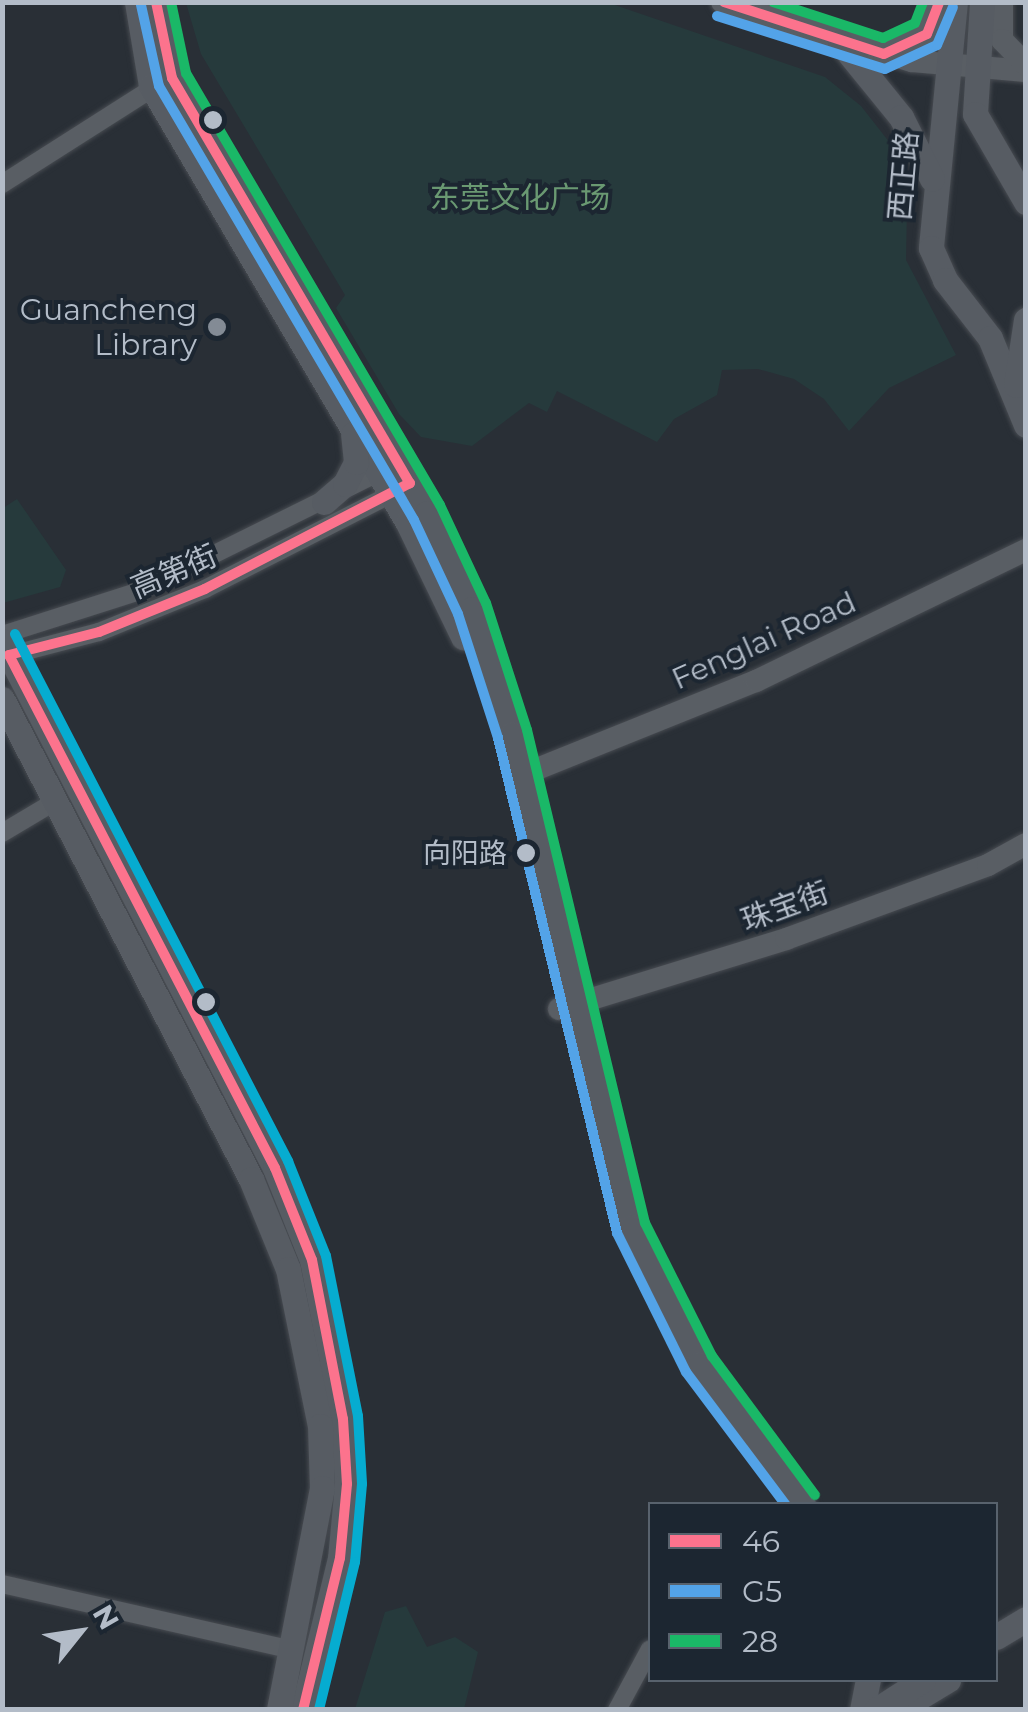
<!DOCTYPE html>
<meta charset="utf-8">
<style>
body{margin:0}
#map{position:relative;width:1028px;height:1712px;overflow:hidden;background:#292f36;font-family:Montserrat,"Noto Sans SC",sans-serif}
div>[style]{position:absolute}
.green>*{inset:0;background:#263a3c}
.roads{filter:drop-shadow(0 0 2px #474b51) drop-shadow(0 0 2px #474b51)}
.minor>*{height:18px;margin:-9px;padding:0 9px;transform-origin:9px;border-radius:9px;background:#595e64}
.tertiary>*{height:22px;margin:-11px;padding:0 11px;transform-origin:11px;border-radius:11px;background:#595e64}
.secondary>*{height:25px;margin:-12.5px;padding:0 12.5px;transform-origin:12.5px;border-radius:12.5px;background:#575c63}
.bus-1>*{height:10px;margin:-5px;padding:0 5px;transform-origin:5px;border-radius:5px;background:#fc738d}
.bus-2>*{height:10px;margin:-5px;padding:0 5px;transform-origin:5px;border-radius:5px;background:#53a3e8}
.bus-3>*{height:10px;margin:-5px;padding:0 5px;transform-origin:5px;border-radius:5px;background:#1ab867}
.bus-4>*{height:10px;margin:-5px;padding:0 5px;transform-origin:5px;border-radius:5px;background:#06acd0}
.dots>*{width:28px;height:28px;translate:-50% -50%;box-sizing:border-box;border:5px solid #1c2631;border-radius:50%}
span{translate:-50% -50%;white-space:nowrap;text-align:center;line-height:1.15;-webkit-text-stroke:8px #1c2631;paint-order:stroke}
.bus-label{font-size:28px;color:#b3bcc8}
.right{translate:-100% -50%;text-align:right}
.street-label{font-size:30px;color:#b3bcc8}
.park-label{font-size:30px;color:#6a9972}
.poi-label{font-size:30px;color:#b3bcc8}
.frame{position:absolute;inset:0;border:5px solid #b3bcc8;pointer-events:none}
.legend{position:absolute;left:648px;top:1502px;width:350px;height:180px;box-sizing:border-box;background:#1c2631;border:2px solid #58626d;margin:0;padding:12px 18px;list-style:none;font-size:30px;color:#b3bcc8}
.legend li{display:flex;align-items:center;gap:20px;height:50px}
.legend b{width:50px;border:2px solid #58626d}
.north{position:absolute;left:30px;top:1582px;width:100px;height:100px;-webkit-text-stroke:8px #1c2631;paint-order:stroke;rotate:60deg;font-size:28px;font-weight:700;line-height:40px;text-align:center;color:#b3bcc8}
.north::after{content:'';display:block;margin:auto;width:35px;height:45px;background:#b3bcc8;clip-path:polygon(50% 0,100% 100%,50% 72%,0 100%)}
</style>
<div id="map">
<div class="green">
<i style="clip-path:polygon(186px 3px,609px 3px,825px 77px,861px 106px,890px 143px,907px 208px,906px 260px,956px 355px,889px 388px,849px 431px,824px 399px,794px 379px,758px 369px,722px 370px,717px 395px,674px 419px,657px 442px,557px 391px,547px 412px,529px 403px,472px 446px,421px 437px,399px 414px,336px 308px,345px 295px,201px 54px)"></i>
<i style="clip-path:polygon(17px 499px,66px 570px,60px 587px,3px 603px,3px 508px)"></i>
<i style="clip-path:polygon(406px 1606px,427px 1647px,455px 1637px,478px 1652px,464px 1709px,355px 1709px,385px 1612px)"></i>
</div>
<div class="roads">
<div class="minor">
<i style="left:2px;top:184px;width:190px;rotate:-32.5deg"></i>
<i style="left:2px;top:635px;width:145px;rotate:-17.7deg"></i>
<i style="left:140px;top:591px;width:275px;rotate:-26.4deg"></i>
<i style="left:3px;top:657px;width:99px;rotate:-14.6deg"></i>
<i style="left:99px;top:632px;width:114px;rotate:-22.1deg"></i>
<i style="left:205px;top:589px;width:220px;rotate:-27deg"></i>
<i style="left:2px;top:833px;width:63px;rotate:-30.7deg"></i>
<i style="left:2px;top:1584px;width:297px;rotate:12.8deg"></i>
<i style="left:617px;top:1710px;width:69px;rotate:-61.6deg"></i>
</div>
<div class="tertiary">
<i style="left:722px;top:2px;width:199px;rotate:17.3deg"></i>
<i style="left:912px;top:61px;width:114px;rotate:5deg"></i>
<i style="left:1002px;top:2px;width:38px;rotate:90deg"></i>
<i style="left:1002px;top:40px;width:35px;rotate:46deg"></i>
<i style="left:884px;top:54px;width:47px;rotate:-24.9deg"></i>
<i style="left:927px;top:34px;width:34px;rotate:-69deg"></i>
<i style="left:522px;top:775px;width:252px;rotate:-21.9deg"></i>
<i style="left:756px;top:681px;width:300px;rotate:-25.9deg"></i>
<i style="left:559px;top:1009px;width:238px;rotate:-17.1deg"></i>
<i style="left:786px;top:939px;width:215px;rotate:-20.1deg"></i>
<i style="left:988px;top:865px;width:43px;rotate:-28.9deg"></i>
</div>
<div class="secondary">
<i style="left:137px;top:2px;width:85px;rotate:80.5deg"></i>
<i style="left:151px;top:86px;width:507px;rotate:59.54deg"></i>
<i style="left:408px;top:523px;width:127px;rotate:64.2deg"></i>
<i style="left:156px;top:2px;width:78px;rotate:78.1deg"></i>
<i style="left:172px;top:78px;width:504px;rotate:59.62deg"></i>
<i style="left:427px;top:513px;width:106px;rotate:64.9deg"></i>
<i style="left:472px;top:609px;width:131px;rotate:72.3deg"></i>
<i style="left:512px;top:734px;width:508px;rotate:76.46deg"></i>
<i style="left:631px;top:1228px;width:152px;rotate:63.4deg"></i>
<i style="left:699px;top:1364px;width:174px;rotate:53.4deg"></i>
<i style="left:955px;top:2px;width:247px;rotate:95.6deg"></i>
<i style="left:931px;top:248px;width:35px;rotate:66deg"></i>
<i style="left:945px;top:280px;width:73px;rotate:52.2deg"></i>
<i style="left:990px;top:338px;width:94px;rotate:67.5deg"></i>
<i style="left:982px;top:2px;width:112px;rotate:93.6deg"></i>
<i style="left:975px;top:114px;width:102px;rotate:59.9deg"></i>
<i style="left:840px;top:42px;width:97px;rotate:50.9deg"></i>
<i style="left:901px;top:117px;width:69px;rotate:63.4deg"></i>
<i style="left:1016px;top:385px;width:66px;rotate:-81.3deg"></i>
<i style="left:324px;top:502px;width:28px;rotate:-41deg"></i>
<i style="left:345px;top:484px;width:25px;rotate:-63deg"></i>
<i style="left:356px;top:462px;width:28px;rotate:-96deg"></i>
<i style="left:2px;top:641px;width:594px;rotate:62.61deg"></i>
<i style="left:275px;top:1168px;width:99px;rotate:68.1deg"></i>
<i style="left:312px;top:1260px;width:162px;rotate:79deg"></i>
<i style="left:343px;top:1419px;width:65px;rotate:86.5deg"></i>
<i style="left:347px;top:1484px;width:74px;rotate:95.4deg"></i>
<i style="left:340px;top:1558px;width:156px;rotate:103.7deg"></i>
<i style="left:2px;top:699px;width:541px;rotate:62.58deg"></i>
<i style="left:251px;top:1179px;width:97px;rotate:67.7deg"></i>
<i style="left:288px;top:1269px;width:160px;rotate:78.5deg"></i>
<i style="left:320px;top:1426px;width:62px;rotate:88.2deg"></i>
<i style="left:322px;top:1488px;width:226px;rotate:101deg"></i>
<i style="left:996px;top:1637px;width:35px;rotate:-31deg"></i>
<i style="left:913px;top:1701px;width:41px;rotate:-31deg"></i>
<i style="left:862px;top:1710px;width:31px;rotate:-79deg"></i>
<i style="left:876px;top:1710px;width:56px;rotate:-32.6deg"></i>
</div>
</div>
<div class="bus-1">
<i style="left:156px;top:2px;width:78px;rotate:78.1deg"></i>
<i style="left:172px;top:78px;width:470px;rotate:59.6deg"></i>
<i style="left:410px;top:483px;width:231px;rotate:152.7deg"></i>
<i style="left:205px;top:589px;width:114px;rotate:157.9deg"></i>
<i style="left:99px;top:632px;width:93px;rotate:165.7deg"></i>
<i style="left:9px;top:655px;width:578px;rotate:62.59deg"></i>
<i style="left:275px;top:1168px;width:99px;rotate:68.1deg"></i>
<i style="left:312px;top:1260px;width:162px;rotate:79deg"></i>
<i style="left:343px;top:1419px;width:65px;rotate:86.5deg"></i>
<i style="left:347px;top:1484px;width:74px;rotate:95.4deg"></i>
<i style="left:340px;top:1558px;width:156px;rotate:103.7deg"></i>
<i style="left:724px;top:2px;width:168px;rotate:18deg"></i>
<i style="left:884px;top:54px;width:47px;rotate:-24.9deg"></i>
<i style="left:927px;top:34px;width:34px;rotate:-69deg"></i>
</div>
<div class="bus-2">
<i style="left:141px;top:5px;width:83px;rotate:77.5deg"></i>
<i style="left:159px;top:86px;width:503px;rotate:59.56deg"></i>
<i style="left:414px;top:520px;width:104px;rotate:64.9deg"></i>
<i style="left:458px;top:614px;width:130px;rotate:72.1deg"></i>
<i style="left:498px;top:738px;width:509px;rotate:76.48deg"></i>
<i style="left:617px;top:1233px;width:155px;rotate:63.6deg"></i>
<i style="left:686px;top:1372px;width:165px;rotate:53.1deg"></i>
<i style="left:717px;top:16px;width:176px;rotate:17.5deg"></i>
<i style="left:885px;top:69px;width:57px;rotate:-24.8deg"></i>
<i style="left:937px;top:45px;width:41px;rotate:-67.2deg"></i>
</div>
<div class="bus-3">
<i style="left:171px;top:2px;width:73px;rotate:78.1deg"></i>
<i style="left:186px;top:73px;width:501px;rotate:59.55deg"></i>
<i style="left:440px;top:505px;width:108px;rotate:64.9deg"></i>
<i style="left:486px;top:603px;width:133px;rotate:72.1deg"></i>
<i style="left:527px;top:730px;width:507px;rotate:76.54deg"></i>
<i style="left:645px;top:1223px;width:149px;rotate:63.3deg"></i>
<i style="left:712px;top:1356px;width:173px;rotate:53.5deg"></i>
<i style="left:773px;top:2px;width:116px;rotate:18.1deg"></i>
<i style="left:883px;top:38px;width:35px;rotate:-25deg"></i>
<i style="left:915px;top:23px;width:22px;rotate:-69deg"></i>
</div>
<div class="bus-4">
<i style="left:15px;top:634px;width:594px;rotate:62.61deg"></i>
<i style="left:288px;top:1161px;width:102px;rotate:68.2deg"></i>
<i style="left:326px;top:1256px;width:163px;rotate:78.7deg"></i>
<i style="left:358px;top:1416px;width:68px;rotate:86.6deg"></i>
<i style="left:362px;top:1484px;width:78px;rotate:95.1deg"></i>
<i style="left:355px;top:1562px;width:152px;rotate:103.7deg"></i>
</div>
<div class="dots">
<i style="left:213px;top:120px;background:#b3bcc8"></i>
<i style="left:217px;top:327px;background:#838b95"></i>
<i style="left:526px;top:853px;background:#b3bcc8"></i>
<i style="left:206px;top:1002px;background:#b3bcc8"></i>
</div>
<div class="bus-label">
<span class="right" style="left:507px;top:853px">向阳路</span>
</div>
<div class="street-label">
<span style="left:904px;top:176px;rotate:-85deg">西正路</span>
<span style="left:174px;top:572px;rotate:-23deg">高第街</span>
<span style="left:764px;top:641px;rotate:-24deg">Fenglai Road</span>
<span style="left:785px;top:907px;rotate:-20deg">珠宝街</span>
</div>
<div class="park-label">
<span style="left:520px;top:198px">东莞文化广场</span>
</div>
<div class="poi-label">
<span class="right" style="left:197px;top:327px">Guancheng<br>Library</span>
</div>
<div class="frame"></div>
<ul class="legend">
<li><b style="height:12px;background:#fc738d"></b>46</li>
<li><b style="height:12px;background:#53a3e8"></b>G5</li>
<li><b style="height:12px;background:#1ab867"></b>28</li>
</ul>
<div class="north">N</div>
</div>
